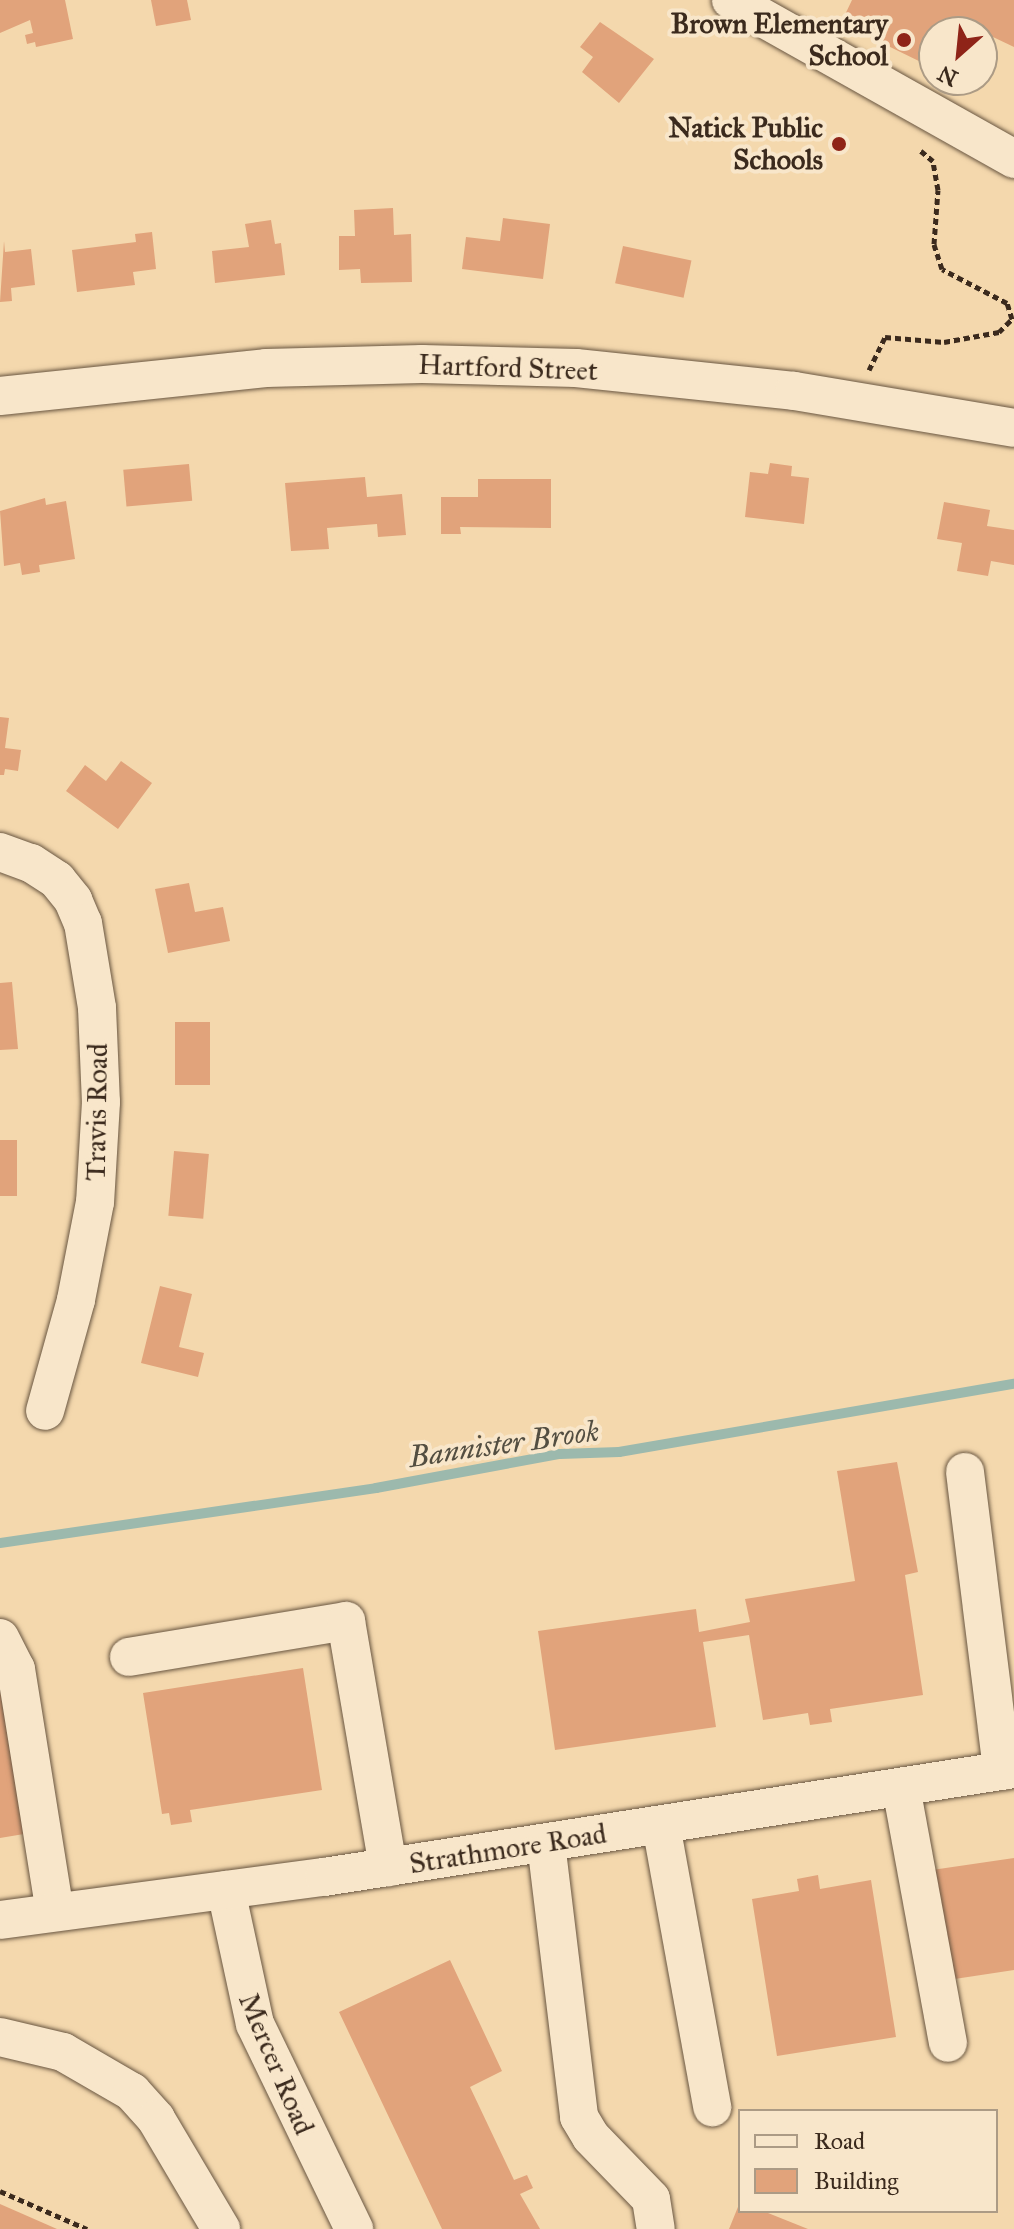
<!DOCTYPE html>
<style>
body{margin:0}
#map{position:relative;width:1014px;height:2229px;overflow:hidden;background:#f4d8ad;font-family:"IM FELL Great Primer",serif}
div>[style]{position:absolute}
.stream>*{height:10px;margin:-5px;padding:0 5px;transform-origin:5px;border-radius:5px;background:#9cb9ad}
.building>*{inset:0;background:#e1a37b;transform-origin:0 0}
.path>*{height:5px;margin-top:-2.5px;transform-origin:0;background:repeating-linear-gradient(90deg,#3b2a1d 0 6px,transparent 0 10px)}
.roads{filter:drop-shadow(0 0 2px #695641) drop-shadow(0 0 2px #695641)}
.minor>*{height:38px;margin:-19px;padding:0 19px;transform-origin:19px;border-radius:19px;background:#f8e6ca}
.dots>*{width:22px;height:22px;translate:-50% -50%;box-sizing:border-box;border:4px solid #f8e6ca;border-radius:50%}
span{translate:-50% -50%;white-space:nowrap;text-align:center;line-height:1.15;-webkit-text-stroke:8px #f8e6ca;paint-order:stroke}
.poi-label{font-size:28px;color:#3b2a1d;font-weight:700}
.right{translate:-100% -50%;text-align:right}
.street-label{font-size:28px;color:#3b2a1d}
.water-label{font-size:30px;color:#534e41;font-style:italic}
.legend{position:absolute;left:738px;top:2109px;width:260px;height:104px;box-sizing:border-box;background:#f8e6ca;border:2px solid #ac9b85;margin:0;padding:10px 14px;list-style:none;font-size:24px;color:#3b2a1d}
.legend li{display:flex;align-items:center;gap:16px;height:40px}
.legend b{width:40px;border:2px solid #ac9b85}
.north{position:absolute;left:918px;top:16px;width:80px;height:80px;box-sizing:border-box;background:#f8e6ca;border:2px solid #ac9b85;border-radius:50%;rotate:207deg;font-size:22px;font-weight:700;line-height:32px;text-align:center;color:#3b2a1d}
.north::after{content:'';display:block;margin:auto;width:28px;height:36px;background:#8f2418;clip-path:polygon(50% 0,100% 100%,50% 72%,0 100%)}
</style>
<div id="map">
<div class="stream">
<i style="left:0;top:1543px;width:380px;rotate:-8.3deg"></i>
<i style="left:376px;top:1488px;width:187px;rotate:-10.5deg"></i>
<i style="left:560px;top:1454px;width:59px;rotate:-1.9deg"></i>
<i style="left:619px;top:1452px;width:401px;rotate:-9.8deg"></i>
</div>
<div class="building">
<i style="clip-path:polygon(0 0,65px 0,73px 39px,36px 47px,35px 42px,27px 44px,25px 35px,33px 33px,30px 20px,0 33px)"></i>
<i style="clip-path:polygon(151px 0,187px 0,191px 20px,156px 26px)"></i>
<i style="clip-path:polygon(852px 0,1014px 0,1014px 47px,972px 27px,970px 32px,934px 32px,927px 65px,841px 23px)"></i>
<i style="clip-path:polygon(600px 22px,654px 59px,619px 103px,582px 72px,593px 57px,580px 47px)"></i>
<i style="clip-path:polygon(393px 208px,394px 235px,411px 234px,412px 282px,361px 283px,360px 269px,339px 270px,339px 236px,355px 236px,354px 210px)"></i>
<i style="clip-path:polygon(503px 218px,550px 224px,543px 279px,462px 269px,466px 237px,500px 241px)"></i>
<i style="clip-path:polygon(271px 220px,275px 244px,281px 243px,285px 275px,215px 283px,212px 251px,249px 247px,245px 224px)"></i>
<i style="clip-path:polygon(152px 232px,156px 269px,133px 272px,135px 285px,77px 292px,72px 250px,136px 242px,135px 234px)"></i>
<i style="clip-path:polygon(4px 241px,5px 252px,31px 249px,35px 285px,11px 288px,12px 301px,0 302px)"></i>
<i style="left:623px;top:246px;width:70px;height:38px;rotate:12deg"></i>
<i style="clip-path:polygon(770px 463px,792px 466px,791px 476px,809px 478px,804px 524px,745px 517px,750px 472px,768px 474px)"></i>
<i style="left:189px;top:464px;width:37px;height:66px;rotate:85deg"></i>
<i style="clip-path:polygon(365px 477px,367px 497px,402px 494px,406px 535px,378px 537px,377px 524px,327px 528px,329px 549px,291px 551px,285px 483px)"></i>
<i style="clip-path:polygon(478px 479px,551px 479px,551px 528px,460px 527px,461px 534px,441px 534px,441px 497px,478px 497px)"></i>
<i style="clip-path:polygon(45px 498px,46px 505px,66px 501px,75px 559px,39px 565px,40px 572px,22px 575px,20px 563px,4px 566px,0 511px)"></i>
<i style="clip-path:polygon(944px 502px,990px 510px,987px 526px,1014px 530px,1014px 565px,991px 561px,988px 576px,957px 571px,962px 543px,937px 539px)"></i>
<i style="clip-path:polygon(0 717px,9px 718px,5px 748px,21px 750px,18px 771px,5px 769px,4px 775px,0 775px)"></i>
<i style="clip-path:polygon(121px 761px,152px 783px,118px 829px,66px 791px,85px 765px,106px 781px)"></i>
<i style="clip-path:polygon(189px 883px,195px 912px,223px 907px,230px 941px,168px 953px,155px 889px)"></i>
<i style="clip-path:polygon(12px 982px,18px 1049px,0 1050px,0 983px)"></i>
<i style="left:175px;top:1022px;width:35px;height:63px"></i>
<i style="left:0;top:1140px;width:17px;height:56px"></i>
<i style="left:174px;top:1151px;width:35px;height:65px;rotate:5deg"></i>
<i style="clip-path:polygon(160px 1286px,192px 1294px,179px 1347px,204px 1353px,198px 1377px,141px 1363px)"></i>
<i style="clip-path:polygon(897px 1462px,918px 1572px,905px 1575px,923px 1695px,830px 1709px,832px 1722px,810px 1725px,808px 1713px,763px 1720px,749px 1635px,703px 1642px,716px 1727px,555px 1750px,538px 1631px,696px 1609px,699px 1632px,750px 1622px,745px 1599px,855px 1581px,837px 1471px)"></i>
<i style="clip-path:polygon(303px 1668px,322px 1790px,190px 1810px,192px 1822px,171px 1825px,169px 1813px,162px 1814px,143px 1693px)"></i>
<i style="clip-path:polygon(0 1691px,24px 1834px,0 1838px)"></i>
<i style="clip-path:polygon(1014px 1858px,1014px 1970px,948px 1980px,932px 1870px)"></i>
<i style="clip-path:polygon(818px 1875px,820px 1889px,871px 1880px,896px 2037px,777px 2056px,752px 1899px,799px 1891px,797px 1879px)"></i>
<i style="clip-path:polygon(450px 1960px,502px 2071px,470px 2087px,514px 2180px,527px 2175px,533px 2188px,520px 2194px,540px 2229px,442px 2229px,339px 2012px)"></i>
<i style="clip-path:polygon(740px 2202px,740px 2211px,763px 2211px,808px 2229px,729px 2229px)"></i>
<i style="clip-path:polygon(0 2204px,57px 2229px,0 2229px)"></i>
</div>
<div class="path">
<i style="left:869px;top:370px;width:37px;rotate:-64deg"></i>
<i style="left:885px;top:337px;width:59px;rotate:4.8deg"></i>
<i style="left:944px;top:342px;width:56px;rotate:-10.3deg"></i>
<i style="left:999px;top:332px;width:18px;rotate:-45deg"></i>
<i style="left:1012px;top:319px;width:17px;rotate:-107deg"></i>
<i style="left:1007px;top:303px;width:73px;rotate:-152.4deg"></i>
<i style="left:942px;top:269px;width:26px;rotate:-108deg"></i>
<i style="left:934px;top:244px;width:54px;rotate:-85.8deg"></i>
<i style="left:938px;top:190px;width:29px;rotate:-100deg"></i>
<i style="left:933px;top:161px;width:16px;rotate:-140deg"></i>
<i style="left:0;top:2191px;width:95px;rotate:23.6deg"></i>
</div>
<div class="roads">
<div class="minor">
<i style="left:731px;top:0;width:325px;rotate:29.3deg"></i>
<i style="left:0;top:396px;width:267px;rotate:-6deg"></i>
<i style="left:266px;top:368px;width:156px;rotate:-1.5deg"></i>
<i style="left:422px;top:364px;width:154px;rotate:1.5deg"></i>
<i style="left:576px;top:368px;width:219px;rotate:6deg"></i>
<i style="left:794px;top:391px;width:223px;rotate:9.5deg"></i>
<i style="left:0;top:852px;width:33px;rotate:20deg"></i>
<i style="left:31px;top:863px;width:31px;rotate:33deg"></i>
<i style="left:57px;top:880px;width:26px;rotate:51deg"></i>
<i style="left:73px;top:900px;width:25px;rotate:67deg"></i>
<i style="left:83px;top:923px;width:86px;rotate:80.6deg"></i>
<i style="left:97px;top:1008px;width:94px;rotate:87.6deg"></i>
<i style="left:101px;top:1102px;width:100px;rotate:93.4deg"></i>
<i style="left:95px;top:1202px;width:100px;rotate:101deg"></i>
<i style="left:76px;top:1300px;width:115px;rotate:105.6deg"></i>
<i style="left:965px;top:1472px;width:301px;rotate:82.9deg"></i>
<i style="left:0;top:1638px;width:35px;rotate:63deg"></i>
<i style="left:16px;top:1669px;width:246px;rotate:80.9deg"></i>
<i style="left:129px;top:1657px;width:220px;rotate:-9.4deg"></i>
<i style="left:346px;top:1621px;width:250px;rotate:80.3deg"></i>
<i style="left:901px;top:1787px;width:260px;rotate:79.6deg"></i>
<i style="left:661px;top:1825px;width:287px;rotate:79.7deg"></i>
<i style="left:546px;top:1843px;width:276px;rotate:83.1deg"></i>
<i style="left:579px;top:2117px;width:23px;rotate:59deg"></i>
<i style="left:591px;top:2137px;width:86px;rotate:45.9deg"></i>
<i style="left:651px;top:2199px;width:30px;rotate:81deg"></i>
<i style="left:226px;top:1890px;width:137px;rotate:77.8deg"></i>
<i style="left:255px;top:2024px;width:228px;rotate:64.2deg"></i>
<i style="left:0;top:1920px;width:327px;rotate:-7.6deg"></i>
<i style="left:324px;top:1877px;width:698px;rotate:-8.9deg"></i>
<i style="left:0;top:2037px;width:65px;rotate:13.4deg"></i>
<i style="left:63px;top:2052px;width:80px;rotate:30.1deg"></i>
<i style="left:132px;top:2092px;width:36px;rotate:48deg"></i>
<i style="left:156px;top:2119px;width:128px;rotate:59.4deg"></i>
</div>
</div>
<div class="dots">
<i style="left:904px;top:40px;background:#8f2418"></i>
<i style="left:839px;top:144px;background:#8f2418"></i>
</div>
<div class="poi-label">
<span class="right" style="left:888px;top:40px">Brown Elementary<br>School</span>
<span class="right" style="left:823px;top:144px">Natick Public<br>Schools</span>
</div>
<div class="street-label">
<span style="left:508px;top:368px;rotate:2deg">Hartford Street</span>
<span style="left:97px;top:1112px;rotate:-89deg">Travis Road</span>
<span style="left:508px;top:1849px;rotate:-9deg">Strathmore Road</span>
<span style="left:276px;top:2064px;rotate:67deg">Mercer Road</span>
</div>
<div class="water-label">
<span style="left:504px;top:1444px;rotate:-8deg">Bannister Brook</span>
</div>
<ul class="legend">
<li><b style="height:10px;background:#f8e6ca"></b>Road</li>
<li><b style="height:22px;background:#e1a37b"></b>Building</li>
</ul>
<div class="north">N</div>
</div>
